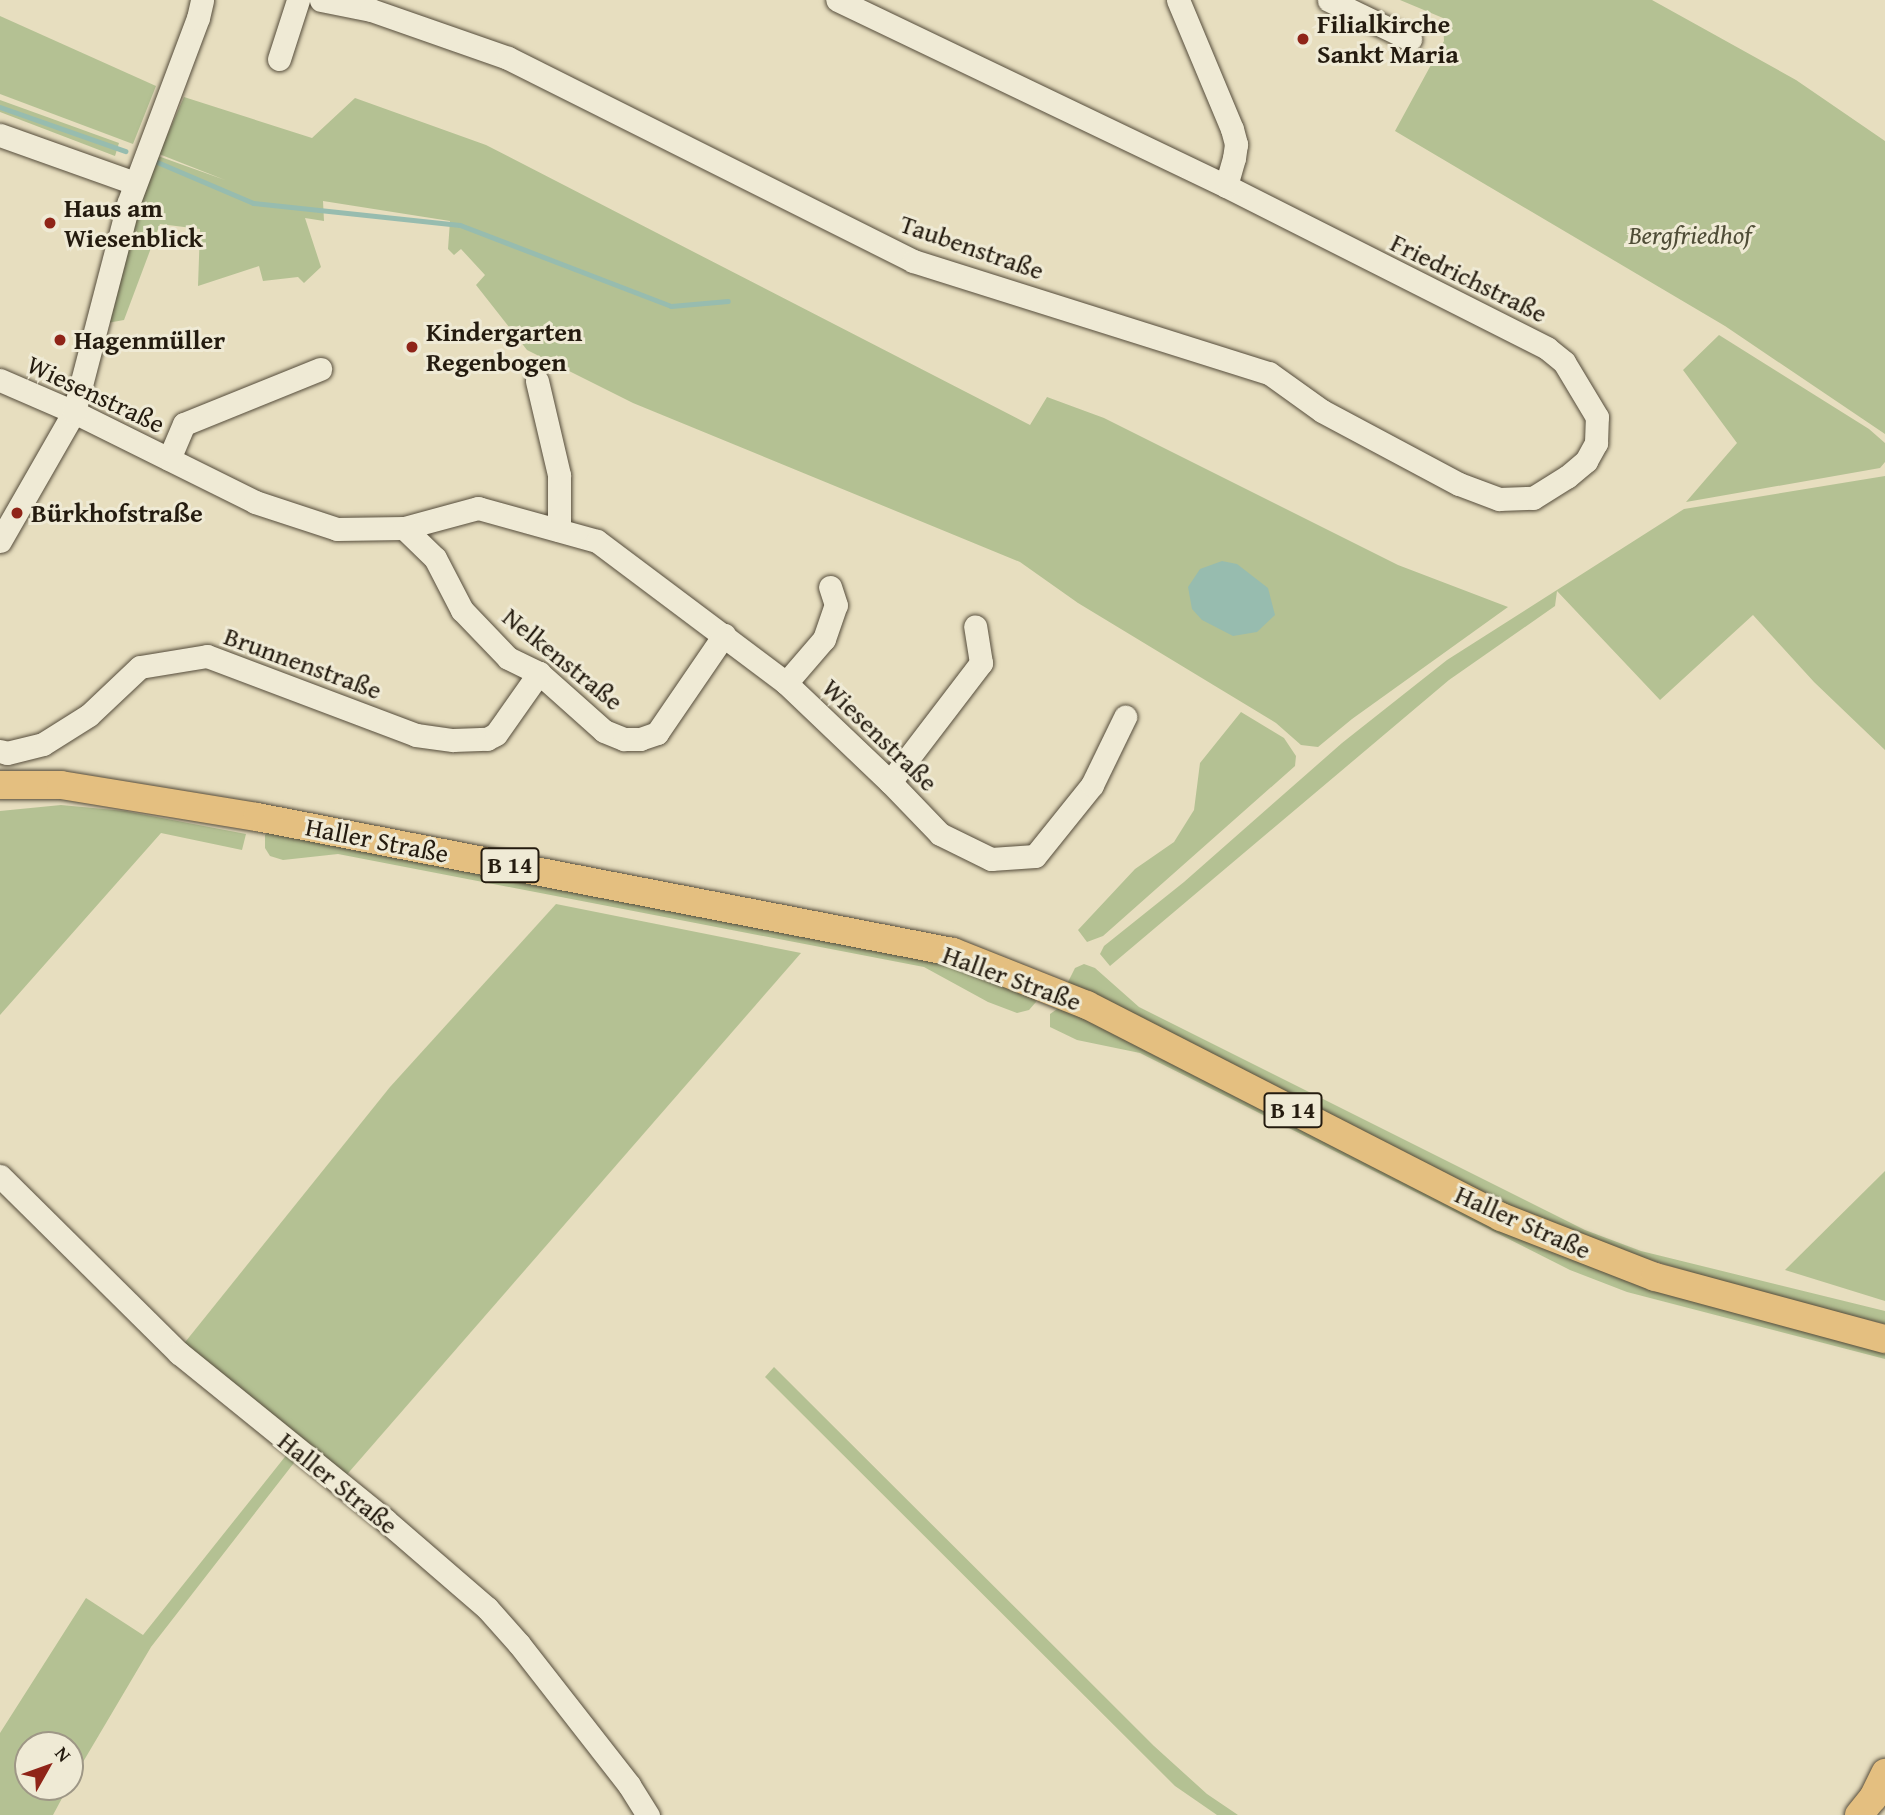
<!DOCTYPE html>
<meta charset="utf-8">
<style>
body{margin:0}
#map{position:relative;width:1885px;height:1815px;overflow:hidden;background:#e7debf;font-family:"Gentium Book Plus",serif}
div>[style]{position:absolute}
.green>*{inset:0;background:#b4c193}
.water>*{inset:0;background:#97bcaf}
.stream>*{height:5px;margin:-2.5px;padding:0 2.5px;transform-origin:2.5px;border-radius:2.5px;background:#97bcaf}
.roads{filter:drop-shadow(0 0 2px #554c3b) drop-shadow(0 0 2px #554c3b)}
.minor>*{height:23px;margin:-11.5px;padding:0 11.5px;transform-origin:11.5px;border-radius:11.5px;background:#efead5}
.major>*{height:28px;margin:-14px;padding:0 14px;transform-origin:14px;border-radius:14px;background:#e4bf80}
.dots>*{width:19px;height:19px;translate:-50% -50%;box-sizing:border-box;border:4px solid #efead5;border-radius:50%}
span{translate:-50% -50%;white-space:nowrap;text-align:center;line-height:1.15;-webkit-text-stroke:6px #efead5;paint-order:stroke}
.shield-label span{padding:2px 5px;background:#efead5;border:2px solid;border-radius:5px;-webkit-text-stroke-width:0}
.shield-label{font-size:24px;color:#241b0f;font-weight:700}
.poi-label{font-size:26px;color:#241b0f;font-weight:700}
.left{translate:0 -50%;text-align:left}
.park-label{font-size:26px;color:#4f4d37;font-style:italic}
.street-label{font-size:26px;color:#241b0f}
.north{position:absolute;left:14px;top:1731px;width:70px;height:70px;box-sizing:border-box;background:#efead5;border:2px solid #9e9786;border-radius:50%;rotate:50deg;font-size:19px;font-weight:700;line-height:28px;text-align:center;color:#241b0f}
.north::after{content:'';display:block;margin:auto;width:24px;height:32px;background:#8f2418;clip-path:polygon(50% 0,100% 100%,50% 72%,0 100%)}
</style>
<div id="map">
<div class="green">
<i style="clip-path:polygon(1400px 0,1652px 0,1796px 80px,1885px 141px,1885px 434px,1725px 326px,1395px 131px,1444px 41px,1443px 18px)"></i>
<i style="clip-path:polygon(0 16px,156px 86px,133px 144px,0 94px)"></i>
<i style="clip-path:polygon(184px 97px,312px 138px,355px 98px,486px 145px,1030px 425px,1047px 397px,1104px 418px,1398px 565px,1508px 607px,1352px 719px,1318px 747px,1301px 745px,1276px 723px,1078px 603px,1020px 562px,633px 403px,527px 350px,476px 285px,485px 275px,461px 249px,454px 255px,448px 249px,450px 221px,323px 201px,324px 221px,305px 218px,321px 267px,304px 283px,298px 277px,263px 281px,259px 266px,198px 286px,200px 229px,160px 224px,124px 320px,107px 323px,127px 231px,158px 156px,225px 180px,159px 154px)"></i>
<i style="clip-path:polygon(0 100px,119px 143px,115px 156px,0 112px)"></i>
<i style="clip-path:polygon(1719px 335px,1869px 429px,1885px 443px,1885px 462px,1880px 468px,1686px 502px,1737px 443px,1683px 370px)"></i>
<i style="clip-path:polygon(1885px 476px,1885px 750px,1814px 682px,1753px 615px,1660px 700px,1557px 591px,1555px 606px,1449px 680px,1110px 966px,1100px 954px,1104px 946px,1184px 882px,1342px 743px,1447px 660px,1684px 509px)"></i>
<i style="clip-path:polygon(1241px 712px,1284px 738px,1296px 756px,1295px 766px,1103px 936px,1087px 942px,1078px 930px,1135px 869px,1174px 842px,1194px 810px,1200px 763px)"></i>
<i style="clip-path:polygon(61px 805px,125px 811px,246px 834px,242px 850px,161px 833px,0 1015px,0 811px)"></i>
<i style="clip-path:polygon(273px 827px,930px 958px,1031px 989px,1036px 1002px,1029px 1010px,1017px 1013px,988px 1002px,924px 967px,338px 854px,283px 860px,270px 856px,265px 848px,265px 835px)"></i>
<i style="clip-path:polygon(556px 904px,801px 953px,343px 1479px,182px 1346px,390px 1087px)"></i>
<i style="clip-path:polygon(1084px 964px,1095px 968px,1139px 1007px,1585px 1230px,1641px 1251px,1885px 1311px,1885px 1324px,1782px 1299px,1569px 1236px,1067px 984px,1075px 968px)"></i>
<i style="clip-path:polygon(1060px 1007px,1449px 1201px,1885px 1352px,1885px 1359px,1627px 1292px,1570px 1270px,1140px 1053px,1077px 1040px,1050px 1027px,1050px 1014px)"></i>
<i style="clip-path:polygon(1885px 1171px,1885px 1301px,1785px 1270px)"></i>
<i style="clip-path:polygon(774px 1367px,1154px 1746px,1207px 1794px,1238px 1815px,1217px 1815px,1175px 1786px,765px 1377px)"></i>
<i style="clip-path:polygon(288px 1453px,297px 1459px,151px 1647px,70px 1784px,70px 1745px,28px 1745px,28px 1787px,68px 1787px,53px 1815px,0 1815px,0 1733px,86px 1598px,143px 1635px)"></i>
</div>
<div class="water">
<i style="clip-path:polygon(1222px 561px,1237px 564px,1268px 588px,1275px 615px,1257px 632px,1233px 636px,1202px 620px,1192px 609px,1188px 587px,1200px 569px)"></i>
</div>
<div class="stream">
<i style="left:0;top:107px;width:133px;rotate:19.4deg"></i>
<i style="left:157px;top:162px;width:104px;rotate:23.1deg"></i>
<i style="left:253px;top:203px;width:208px;rotate:6.1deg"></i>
<i style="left:460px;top:225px;width:226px;rotate:21deg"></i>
<i style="left:671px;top:306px;width:57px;rotate:-5deg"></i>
</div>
<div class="roads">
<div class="minor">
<i style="left:321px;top:0;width:51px;rotate:11.3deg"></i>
<i style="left:371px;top:10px;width:145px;rotate:19.3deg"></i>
<i style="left:508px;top:58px;width:453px;rotate:26.6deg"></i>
<i style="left:913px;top:261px;width:373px;rotate:17.5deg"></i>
<i style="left:1269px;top:373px;width:65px;rotate:35.6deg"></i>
<i style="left:1322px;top:411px;width:155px;rotate:28.1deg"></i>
<i style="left:1459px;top:484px;width:43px;rotate:20.6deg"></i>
<i style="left:1499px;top:499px;width:34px;rotate:-2deg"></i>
<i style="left:1533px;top:498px;width:40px;rotate:-32deg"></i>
<i style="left:1567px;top:477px;width:25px;rotate:-40deg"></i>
<i style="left:1586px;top:461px;width:21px;rotate:-61deg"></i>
<i style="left:1596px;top:443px;width:26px;rotate:-88deg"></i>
<i style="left:1597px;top:417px;width:64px;rotate:-121deg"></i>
<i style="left:1564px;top:362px;width:22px;rotate:-141deg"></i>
<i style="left:1547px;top:348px;width:360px;rotate:-153.2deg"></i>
<i style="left:1226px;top:186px;width:431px;rotate:-154.4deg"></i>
<i style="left:1178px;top:0;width:140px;rotate:67.3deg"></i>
<i style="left:1232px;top:129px;width:16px;rotate:75deg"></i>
<i style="left:1236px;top:144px;width:14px;rotate:98deg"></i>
<i style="left:1234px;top:158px;width:29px;rotate:106deg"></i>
<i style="left:1329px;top:0;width:90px;rotate:25.7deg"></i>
<i style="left:279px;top:59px;width:62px;rotate:-72.1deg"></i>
<i style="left:0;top:135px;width:143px;rotate:19.6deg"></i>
<i style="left:0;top:380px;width:81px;rotate:23.4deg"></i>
<i style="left:74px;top:412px;width:202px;rotate:26.4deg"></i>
<i style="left:255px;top:502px;width:86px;rotate:18.2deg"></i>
<i style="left:337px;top:529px;width:67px;rotate:-0.9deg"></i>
<i style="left:404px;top:528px;width:77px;rotate:-15.1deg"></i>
<i style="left:478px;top:508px;width:123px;rotate:15.5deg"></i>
<i style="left:597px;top:541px;width:236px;rotate:36.9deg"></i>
<i style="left:786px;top:683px;width:144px;rotate:43.6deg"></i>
<i style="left:890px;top:782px;width:72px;rotate:46.1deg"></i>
<i style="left:940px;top:834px;width:57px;rotate:26.1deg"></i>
<i style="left:991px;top:859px;width:44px;rotate:-3.9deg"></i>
<i style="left:1035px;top:856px;width:91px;rotate:-51.2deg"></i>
<i style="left:1092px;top:785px;width:76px;rotate:-64.1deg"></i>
<i style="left:537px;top:381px;width:97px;rotate:76.8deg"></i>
<i style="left:559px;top:475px;width:55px;rotate:90deg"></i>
<i style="left:169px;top:459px;width:38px;rotate:-67deg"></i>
<i style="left:184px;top:424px;width:147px;rotate:-22deg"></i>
<i style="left:404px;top:528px;width:43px;rotate:44.1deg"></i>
<i style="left:435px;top:558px;width:59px;rotate:62.6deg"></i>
<i style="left:462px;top:610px;width:66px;rotate:46.2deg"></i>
<i style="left:508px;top:658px;width:34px;rotate:26deg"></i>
<i style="left:539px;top:673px;width:87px;rotate:41.7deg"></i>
<i style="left:604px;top:731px;width:22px;rotate:22deg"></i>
<i style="left:624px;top:739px;width:16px"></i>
<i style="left:640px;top:739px;width:18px;rotate:-19deg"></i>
<i style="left:657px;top:733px;width:119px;rotate:-55.6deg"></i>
<i style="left:0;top:541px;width:149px;rotate:-60.2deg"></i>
<i style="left:74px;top:412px;width:215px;rotate:-75.4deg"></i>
<i style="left:128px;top:204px;width:199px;rotate:-69.4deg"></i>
<i style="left:198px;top:18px;width:18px;rotate:-77deg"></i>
<i style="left:786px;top:683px;width:58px;rotate:-49.2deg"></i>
<i style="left:824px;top:639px;width:36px;rotate:-71deg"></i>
<i style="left:836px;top:605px;width:19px;rotate:-108deg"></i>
<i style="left:0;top:751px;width:7px;rotate:16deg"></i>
<i style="left:7px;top:753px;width:37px;rotate:-14deg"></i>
<i style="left:43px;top:744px;width:54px;rotate:-32.2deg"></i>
<i style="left:89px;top:715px;width:70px;rotate:-43.3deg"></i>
<i style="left:140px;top:667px;width:68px;rotate:-9.3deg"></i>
<i style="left:207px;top:656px;width:223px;rotate:20.7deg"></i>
<i style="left:416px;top:735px;width:37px;rotate:8deg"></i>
<i style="left:453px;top:740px;width:34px;rotate:-2deg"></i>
<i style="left:487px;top:739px;width:10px;rotate:-29deg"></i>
<i style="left:496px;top:734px;width:75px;rotate:-54.8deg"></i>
<i style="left:890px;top:782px;width:150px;rotate:-52.6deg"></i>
<i style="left:981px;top:663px;width:37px;rotate:-99deg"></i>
<i style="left:0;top:1176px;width:252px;rotate:44.7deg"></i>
<i style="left:179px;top:1353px;width:265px;rotate:39deg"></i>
<i style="left:385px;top:1520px;width:135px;rotate:40.8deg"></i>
<i style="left:487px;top:1608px;width:48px;rotate:48.4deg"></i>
<i style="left:519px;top:1644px;width:179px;rotate:52deg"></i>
<i style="left:629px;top:1785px;width:36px;rotate:58deg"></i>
</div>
<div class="major">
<i style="left:0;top:785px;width:61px"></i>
<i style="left:61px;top:785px;width:199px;rotate:9.3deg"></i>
<i style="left:257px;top:817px;width:709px;rotate:10.98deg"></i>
<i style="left:953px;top:952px;width:144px;rotate:21.6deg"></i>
<i style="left:1087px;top:1005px;width:465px;rotate:27.1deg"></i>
<i style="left:1501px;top:1217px;width:165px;rotate:21.3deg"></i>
<i style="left:1655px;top:1277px;width:238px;rotate:15.1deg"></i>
<i style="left:1859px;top:1815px;width:22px;rotate:-51deg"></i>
<i style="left:1873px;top:1798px;width:28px;rotate:-64deg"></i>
</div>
</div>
<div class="dots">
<i style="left:1303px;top:39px;background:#8f2418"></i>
<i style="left:50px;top:223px;background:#8f2418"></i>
<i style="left:60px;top:340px;background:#8f2418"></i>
<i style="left:412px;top:347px;background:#8f2418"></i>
<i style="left:17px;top:513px;background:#8f2418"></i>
</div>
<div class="shield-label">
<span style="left:510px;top:865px">B 14</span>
<span style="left:1293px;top:1110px">B 14</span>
</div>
<div class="poi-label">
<span class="left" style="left:1317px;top:39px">Filialkirche<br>Sankt Maria</span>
<span class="left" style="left:64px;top:223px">Haus am<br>Wiesenblick</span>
<span class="left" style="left:426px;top:347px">Kindergarten<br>Regenbogen</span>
<span class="left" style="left:74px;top:340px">Hagenmüller</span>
<span class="left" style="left:31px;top:513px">Bürkhofstraße</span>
</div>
<div class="park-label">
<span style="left:1690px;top:235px">Bergfriedhof</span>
</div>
<div class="street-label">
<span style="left:972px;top:247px;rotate:19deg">Taubenstraße</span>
<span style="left:1469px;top:278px;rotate:26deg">Friedrichstraße</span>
<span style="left:96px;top:394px;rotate:25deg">Wiesenstraße</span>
<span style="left:563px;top:659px;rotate:39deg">Nelkenstraße</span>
<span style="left:303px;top:663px;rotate:20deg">Brunnenstraße</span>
<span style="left:880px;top:735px;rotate:44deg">Wiesenstraße</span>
<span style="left:377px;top:840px;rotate:11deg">Haller Straße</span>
<span style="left:1012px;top:978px;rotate:20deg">Haller Straße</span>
<span style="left:1523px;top:1222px;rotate:24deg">Haller Straße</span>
<span style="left:338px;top:1483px;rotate:39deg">Haller Straße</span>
</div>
<div class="north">N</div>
</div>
